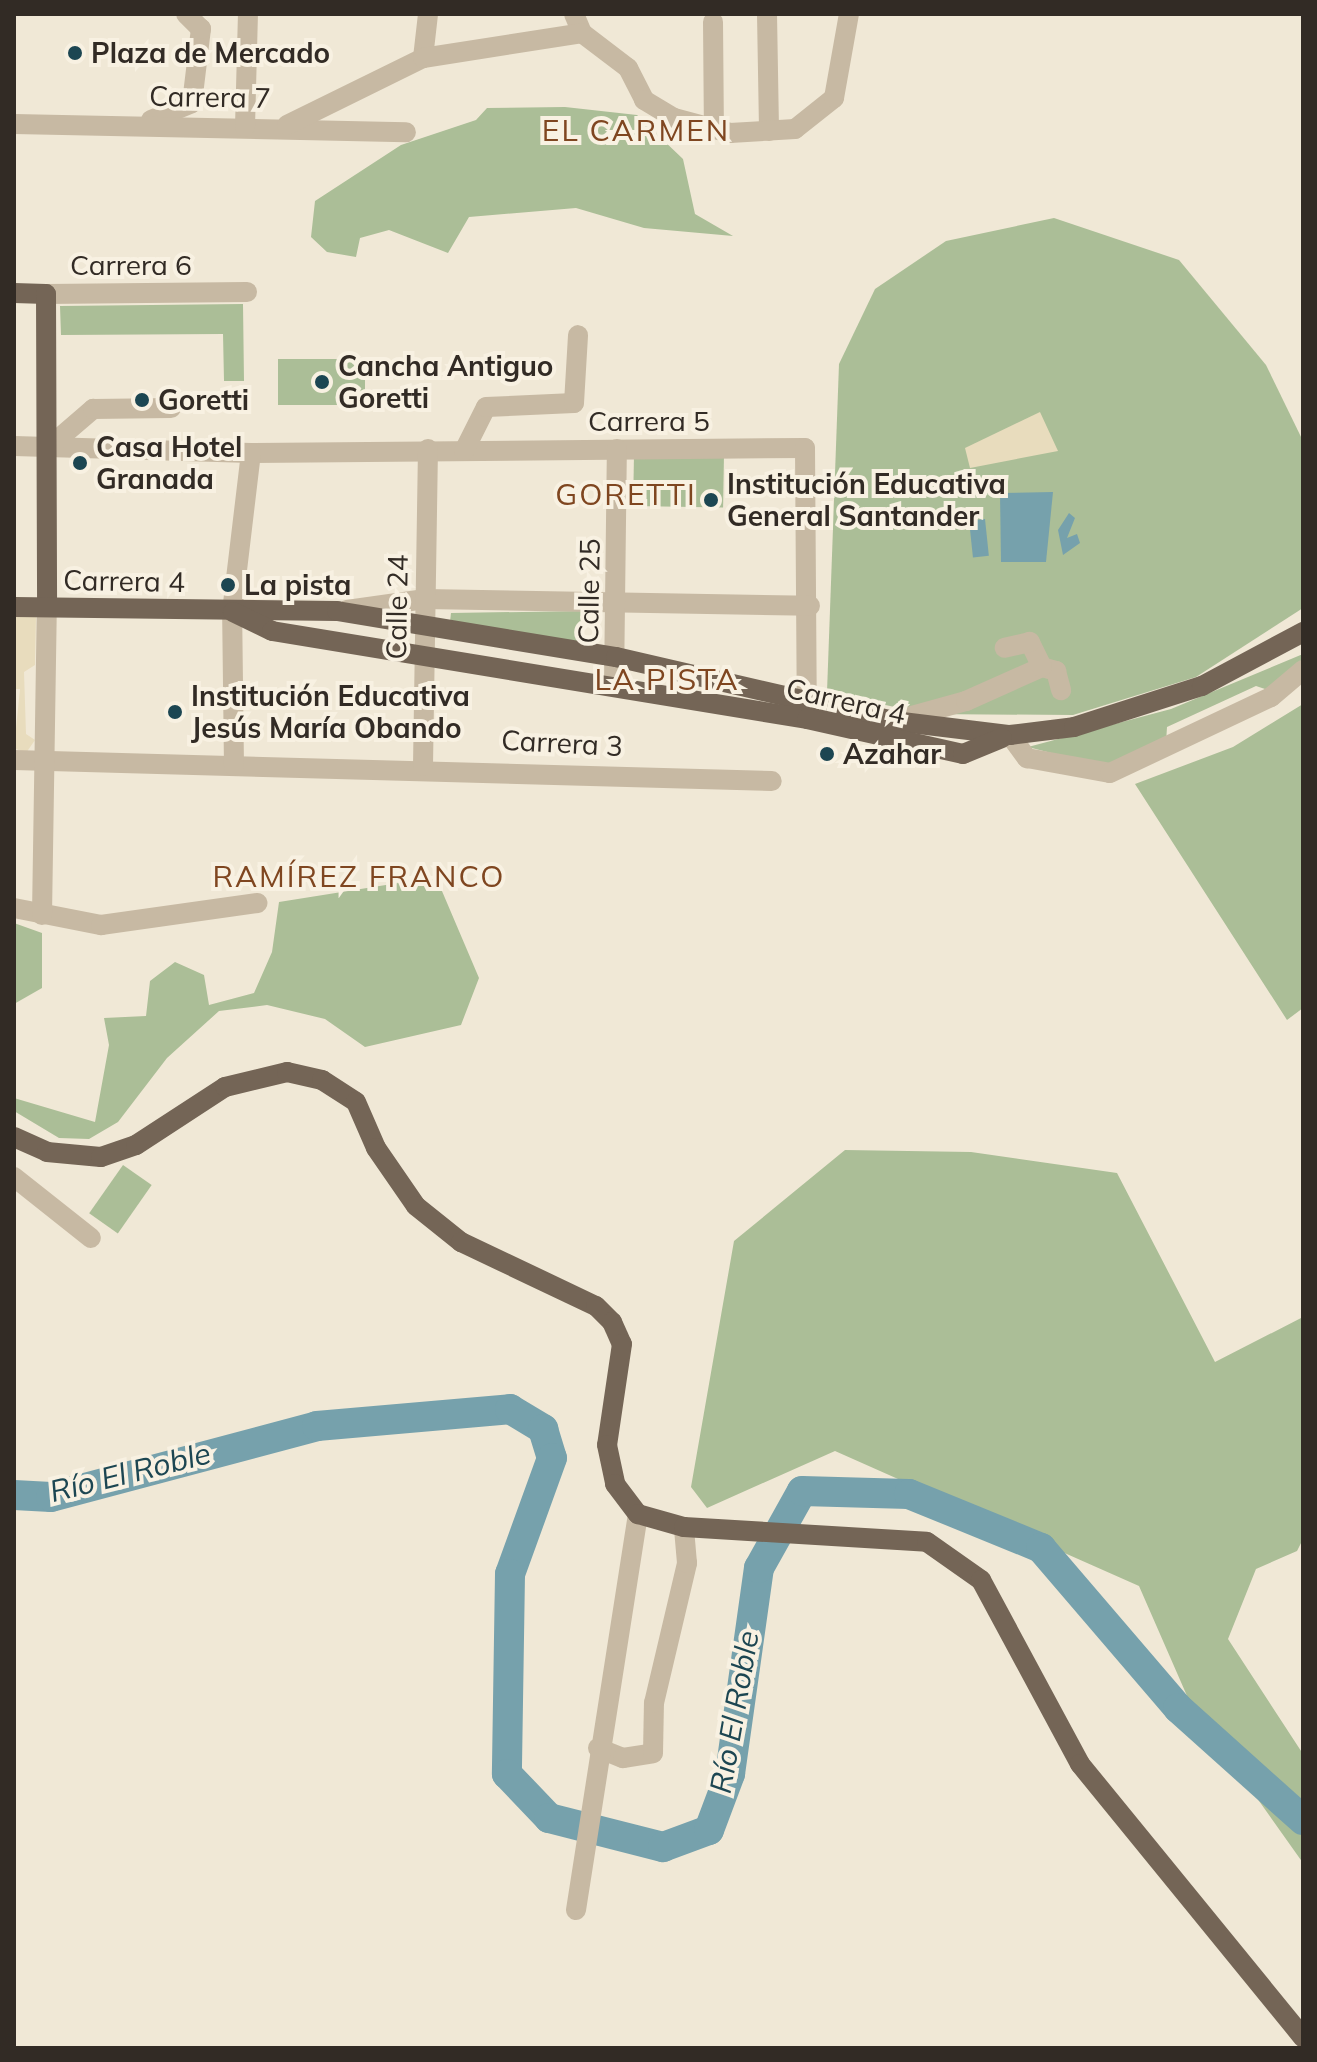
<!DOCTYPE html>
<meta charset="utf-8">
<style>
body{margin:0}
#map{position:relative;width:1317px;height:2062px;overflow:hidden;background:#f0e8d6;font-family:Mulish,sans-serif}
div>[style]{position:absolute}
.green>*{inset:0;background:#abbe97;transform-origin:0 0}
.plaza>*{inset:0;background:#e8dcbd}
.water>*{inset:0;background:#76a1ac;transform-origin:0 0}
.river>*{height:30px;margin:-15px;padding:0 15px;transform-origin:15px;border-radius:15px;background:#76a1ac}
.minor>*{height:20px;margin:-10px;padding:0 10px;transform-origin:10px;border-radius:10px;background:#c7b9a3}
.major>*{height:20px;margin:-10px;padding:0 10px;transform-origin:10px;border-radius:10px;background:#746556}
.dots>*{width:22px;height:22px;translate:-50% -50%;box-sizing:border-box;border:4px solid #f8f1e2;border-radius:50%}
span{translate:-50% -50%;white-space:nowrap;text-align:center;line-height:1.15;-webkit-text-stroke:8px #f8f1e2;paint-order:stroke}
.poi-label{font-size:28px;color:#322b25;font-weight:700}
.left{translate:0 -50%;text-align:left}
.street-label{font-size:28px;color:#322b25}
.neighbourhood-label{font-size:30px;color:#7f4620;letter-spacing:2px}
.water-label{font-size:30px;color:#1c4652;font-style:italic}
.frame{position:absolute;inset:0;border:16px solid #322b25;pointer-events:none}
</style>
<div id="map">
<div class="green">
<i style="clip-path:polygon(565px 107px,637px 115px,683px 159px,695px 214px,733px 236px,644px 228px,576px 208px,469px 217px,448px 253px,389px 230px,360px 238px,356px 257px,327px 252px,311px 237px,315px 201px,401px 145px,476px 120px,487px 108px)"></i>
<i style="clip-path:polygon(1054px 218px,1179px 260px,1266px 365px,1303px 441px,1303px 608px,1196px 677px,1073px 715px,926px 714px,827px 692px,839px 364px,875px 289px,946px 241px)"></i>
<i style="clip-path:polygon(243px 304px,244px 381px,224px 381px,223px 334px,61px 335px,60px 306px)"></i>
<i style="left:278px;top:359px;width:87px;height:46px"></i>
<i style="left:634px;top:454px;width:90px;height:52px;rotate:1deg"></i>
<i style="clip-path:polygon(584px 611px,583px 643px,450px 622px,451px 613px)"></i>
<i style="clip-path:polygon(1303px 654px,1303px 666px,1271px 691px,1256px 686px,1167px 727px,1166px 743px,1105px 767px,1028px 747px,1171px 709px)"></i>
<i style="clip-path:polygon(1303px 704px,1303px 1008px,1287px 1020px,1135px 784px,1233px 747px)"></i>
<i style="clip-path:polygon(436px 877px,479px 978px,461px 1025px,365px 1047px,325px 1019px,267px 1005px,219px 1011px,167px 1058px,118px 1122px,89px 1139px,59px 1138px,14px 1111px,14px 1098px,95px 1122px,109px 1045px,104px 1018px,146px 1016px,150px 981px,175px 962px,204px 975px,209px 1005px,254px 993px,272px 952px,279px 902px)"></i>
<i style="clip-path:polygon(14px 923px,42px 933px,42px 988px,14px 1004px)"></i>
<i style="clip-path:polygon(845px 1150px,971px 1152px,1117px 1173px,1215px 1362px,1303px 1317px,1303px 1539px,1297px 1551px,1256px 1569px,1228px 1639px,1303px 1754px,1303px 1863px,1191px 1705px,1139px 1586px,835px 1451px,707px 1508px,691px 1487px,734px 1241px)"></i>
<i style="left:123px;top:1165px;width:35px;height:59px;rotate:35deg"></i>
</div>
<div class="plaza">
<i style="clip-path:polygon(1040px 412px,1058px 451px,970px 468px,965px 448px)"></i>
<i style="clip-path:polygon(14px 616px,36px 617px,35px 665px,24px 672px,26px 734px,35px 740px,26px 753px,14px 748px,20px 689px,14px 689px)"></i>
</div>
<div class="water">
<i style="clip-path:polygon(1053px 492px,1046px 562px,1001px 562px,1000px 493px)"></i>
<i style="clip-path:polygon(1069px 513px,1075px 518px,1067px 538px,1077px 534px,1080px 543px,1063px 555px,1058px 530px)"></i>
<i style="left:985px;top:519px;width:37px;height:16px;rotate:84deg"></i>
</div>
<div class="river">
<i style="left:14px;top:1495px;width:37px;rotate:3deg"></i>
<i style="left:51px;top:1497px;width:275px;rotate:-14.9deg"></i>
<i style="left:317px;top:1426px;width:194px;rotate:-5deg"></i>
<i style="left:510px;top:1409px;width:39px;rotate:31deg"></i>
<i style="left:543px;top:1429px;width:30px;rotate:73deg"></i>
<i style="left:552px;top:1458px;width:123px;rotate:109.9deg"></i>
<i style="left:510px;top:1574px;width:200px;rotate:90.9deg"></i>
<i style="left:507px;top:1774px;width:61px;rotate:46.3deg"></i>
<i style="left:549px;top:1818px;width:118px;rotate:14.3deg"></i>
<i style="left:663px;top:1847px;width:49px;rotate:-20.3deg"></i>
<i style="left:709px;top:1830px;width:60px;rotate:-69.4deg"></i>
<i style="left:730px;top:1774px;width:208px;rotate:-82deg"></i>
<i style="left:759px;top:1568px;width:88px;rotate:-60.8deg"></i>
<i style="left:802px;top:1491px;width:107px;rotate:1.6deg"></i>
<i style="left:909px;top:1494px;width:143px;rotate:22.2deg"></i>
<i style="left:1041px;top:1548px;width:211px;rotate:49.4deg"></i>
<i style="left:1178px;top:1708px;width:168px;rotate:41.9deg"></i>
</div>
<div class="minor">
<i style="left:574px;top:14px;width:21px;rotate:67deg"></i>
<i style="left:767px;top:14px;width:117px;rotate:89deg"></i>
<i style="left:713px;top:22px;width:107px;rotate:89.5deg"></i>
<i style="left:582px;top:33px;width:58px;rotate:37.3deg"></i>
<i style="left:628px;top:68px;width:36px;rotate:63deg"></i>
<i style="left:644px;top:100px;width:35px;rotate:31deg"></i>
<i style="left:674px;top:118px;width:58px;rotate:15deg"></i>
<i style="left:730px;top:133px;width:65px;rotate:-3.5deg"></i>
<i style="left:795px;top:129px;width:50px;rotate:-38.5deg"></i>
<i style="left:834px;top:98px;width:85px;rotate:-79.9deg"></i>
<i style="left:423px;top:58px;width:44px;rotate:-83.5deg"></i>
<i style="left:151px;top:120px;width:44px;rotate:-22.5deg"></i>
<i style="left:192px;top:103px;width:75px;rotate:-83.1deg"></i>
<i style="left:201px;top:29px;width:21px;rotate:-135deg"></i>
<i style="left:14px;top:124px;width:392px;rotate:1.2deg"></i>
<i style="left:287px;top:125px;width:152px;rotate:-26.2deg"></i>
<i style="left:423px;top:58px;width:161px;rotate:-8.9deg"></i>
<i style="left:245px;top:127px;width:113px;rotate:-88.5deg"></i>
<i style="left:46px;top:294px;width:201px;rotate:-0.6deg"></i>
<i style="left:14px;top:446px;width:237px;rotate:1.7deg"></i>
<i style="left:251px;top:453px;width:554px;rotate:-0.52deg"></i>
<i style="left:805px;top:448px;width:269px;rotate:89.6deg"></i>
<i style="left:50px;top:446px;width:57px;rotate:-40.7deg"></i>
<i style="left:93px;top:409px;width:78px;rotate:-0.7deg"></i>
<i style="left:464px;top:451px;width:49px;rotate:-63.4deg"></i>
<i style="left:486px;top:407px;width:88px;rotate:-2.6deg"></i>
<i style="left:574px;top:403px;width:68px;rotate:-86.6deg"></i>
<i style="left:347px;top:610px;width:79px;rotate:-8deg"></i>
<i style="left:425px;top:599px;width:385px;rotate:1deg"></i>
<i style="left:1042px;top:667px;width:15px;rotate:16deg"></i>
<i style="left:1056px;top:671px;width:20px;rotate:75deg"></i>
<i style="left:614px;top:685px;width:236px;rotate:-89.3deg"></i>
<i style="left:894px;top:721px;width:75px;rotate:-15.5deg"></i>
<i style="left:966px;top:701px;width:83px;rotate:-24.1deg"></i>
<i style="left:1042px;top:667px;width:28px;rotate:-116deg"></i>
<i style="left:1030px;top:642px;width:26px;rotate:167deg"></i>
<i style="left:1010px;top:735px;width:29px;rotate:54deg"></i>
<i style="left:1027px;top:758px;width:84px;rotate:10.2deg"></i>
<i style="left:1110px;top:773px;width:178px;rotate:-25.3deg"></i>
<i style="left:1271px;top:697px;width:42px;rotate:-40.2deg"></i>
<i style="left:14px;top:760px;width:758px;rotate:1.59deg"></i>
<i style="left:234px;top:766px;width:154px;rotate:-90.7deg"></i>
<i style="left:232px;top:612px;width:160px;rotate:-83.2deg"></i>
<i style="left:423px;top:766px;width:317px;rotate:-89.1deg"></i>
<i style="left:14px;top:908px;width:89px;rotate:11.1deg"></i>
<i style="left:101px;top:925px;width:158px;rotate:-8deg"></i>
<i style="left:42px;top:915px;width:308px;rotate:-89.1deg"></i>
<i style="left:14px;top:1177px;width:98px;rotate:38.4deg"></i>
<i style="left:598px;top:1748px;width:27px;rotate:22deg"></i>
<i style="left:623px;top:1758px;width:30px;rotate:-9deg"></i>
<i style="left:653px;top:1753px;width:50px;rotate:-88.9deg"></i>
<i style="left:654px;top:1703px;width:144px;rotate:-76.7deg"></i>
<i style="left:687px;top:1563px;width:36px;rotate:-95deg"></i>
<i style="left:576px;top:1910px;width:401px;rotate:-81.1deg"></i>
</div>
<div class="major">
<i style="left:14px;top:293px;width:32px;rotate:2deg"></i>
<i style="left:46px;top:294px;width:313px;rotate:89.8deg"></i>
<i style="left:14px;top:607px;width:323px;rotate:0.7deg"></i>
<i style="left:337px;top:611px;width:283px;rotate:9.4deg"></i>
<i style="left:616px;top:657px;width:285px;rotate:13deg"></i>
<i style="left:894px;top:721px;width:117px;rotate:6.9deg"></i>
<i style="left:1010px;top:735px;width:64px;rotate:-7.1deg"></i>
<i style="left:1074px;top:727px;width:134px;rotate:-17.8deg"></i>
<i style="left:1202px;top:686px;width:115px;rotate:-28.1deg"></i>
<i style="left:233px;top:612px;width:43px;rotate:26deg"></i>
<i style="left:272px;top:631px;width:542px;rotate:9.34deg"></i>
<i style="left:807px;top:719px;width:160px;rotate:12.6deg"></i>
<i style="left:963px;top:754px;width:42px;rotate:-22.3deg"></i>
<i style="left:14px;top:1137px;width:36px;rotate:24deg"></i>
<i style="left:47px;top:1152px;width:54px;rotate:5.3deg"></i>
<i style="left:101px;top:1157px;width:37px;rotate:-19deg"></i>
<i style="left:136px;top:1145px;width:106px;rotate:-33.1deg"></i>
<i style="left:225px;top:1087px;width:64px;rotate:-13.6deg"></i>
<i style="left:287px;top:1072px;width:36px;rotate:13deg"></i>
<i style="left:322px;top:1080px;width:40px;rotate:32.9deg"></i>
<i style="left:356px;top:1102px;width:50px;rotate:66.5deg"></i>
<i style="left:376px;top:1148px;width:70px;rotate:55.4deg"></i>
<i style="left:416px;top:1206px;width:58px;rotate:38.7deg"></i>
<i style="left:461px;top:1242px;width:149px;rotate:25.4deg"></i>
<i style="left:596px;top:1306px;width:23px;rotate:45deg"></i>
<i style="left:612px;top:1322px;width:24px;rotate:66deg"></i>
<i style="left:622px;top:1344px;width:102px;rotate:98.4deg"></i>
<i style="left:607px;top:1445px;width:40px;rotate:78deg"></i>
<i style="left:615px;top:1484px;width:38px;rotate:53deg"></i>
<i style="left:638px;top:1514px;width:48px;rotate:15.8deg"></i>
<i style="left:684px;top:1527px;width:243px;rotate:3.5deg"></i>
<i style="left:927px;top:1542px;width:66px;rotate:35.1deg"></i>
<i style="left:981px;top:1580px;width:209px;rotate:61.7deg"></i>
<i style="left:1080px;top:1764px;width:353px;rotate:50.8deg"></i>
</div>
<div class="dots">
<i style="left:75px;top:53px;background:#1c4652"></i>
<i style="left:322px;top:382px;background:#1c4652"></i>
<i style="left:142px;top:400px;background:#1c4652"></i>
<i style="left:80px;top:463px;background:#1c4652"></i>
<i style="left:711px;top:500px;background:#1c4652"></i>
<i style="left:228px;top:585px;background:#1c4652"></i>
<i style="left:175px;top:712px;background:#1c4652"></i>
<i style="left:827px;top:754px;background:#1c4652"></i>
</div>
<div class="poi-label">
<span class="left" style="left:91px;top:53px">Plaza de Mercado</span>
<span class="left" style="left:338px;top:382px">Cancha Antiguo<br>Goretti</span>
<span class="left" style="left:158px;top:400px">Goretti</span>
<span class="left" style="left:96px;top:463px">Casa Hotel<br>Granada</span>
<span class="left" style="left:727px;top:500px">Institución Educativa<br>General Santander</span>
<span class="left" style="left:244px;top:585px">La pista</span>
<span class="left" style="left:191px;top:712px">Institución Educativa<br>Jesús María Obando</span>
<span class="left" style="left:843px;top:754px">Azahar</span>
</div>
<div class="street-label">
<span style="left:210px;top:97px;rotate:1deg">Carrera 7</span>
<span style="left:131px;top:265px">Carrera 6</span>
<span style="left:649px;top:421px">Carrera 5</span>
<span style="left:124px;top:581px;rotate:1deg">Carrera 4</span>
<span style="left:589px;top:591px;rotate:-89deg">Calle 25</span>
<span style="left:397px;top:607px;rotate:-89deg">Calle 24</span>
<span style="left:846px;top:701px;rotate:13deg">Carrera 4</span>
<span style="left:562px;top:743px;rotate:3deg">Carrera 3</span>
</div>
<div class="neighbourhood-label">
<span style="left:636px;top:130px">EL CARMEN</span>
<span style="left:626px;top:494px">GORETTI</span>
<span style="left:667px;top:679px">LA PISTA</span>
<span style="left:359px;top:876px">RAMÍREZ FRANCO</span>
</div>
<div class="water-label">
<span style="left:130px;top:1472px;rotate:-14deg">Río El Roble</span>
<span style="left:734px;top:1712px;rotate:-80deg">Río El Roble</span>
</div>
<div class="frame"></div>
</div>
